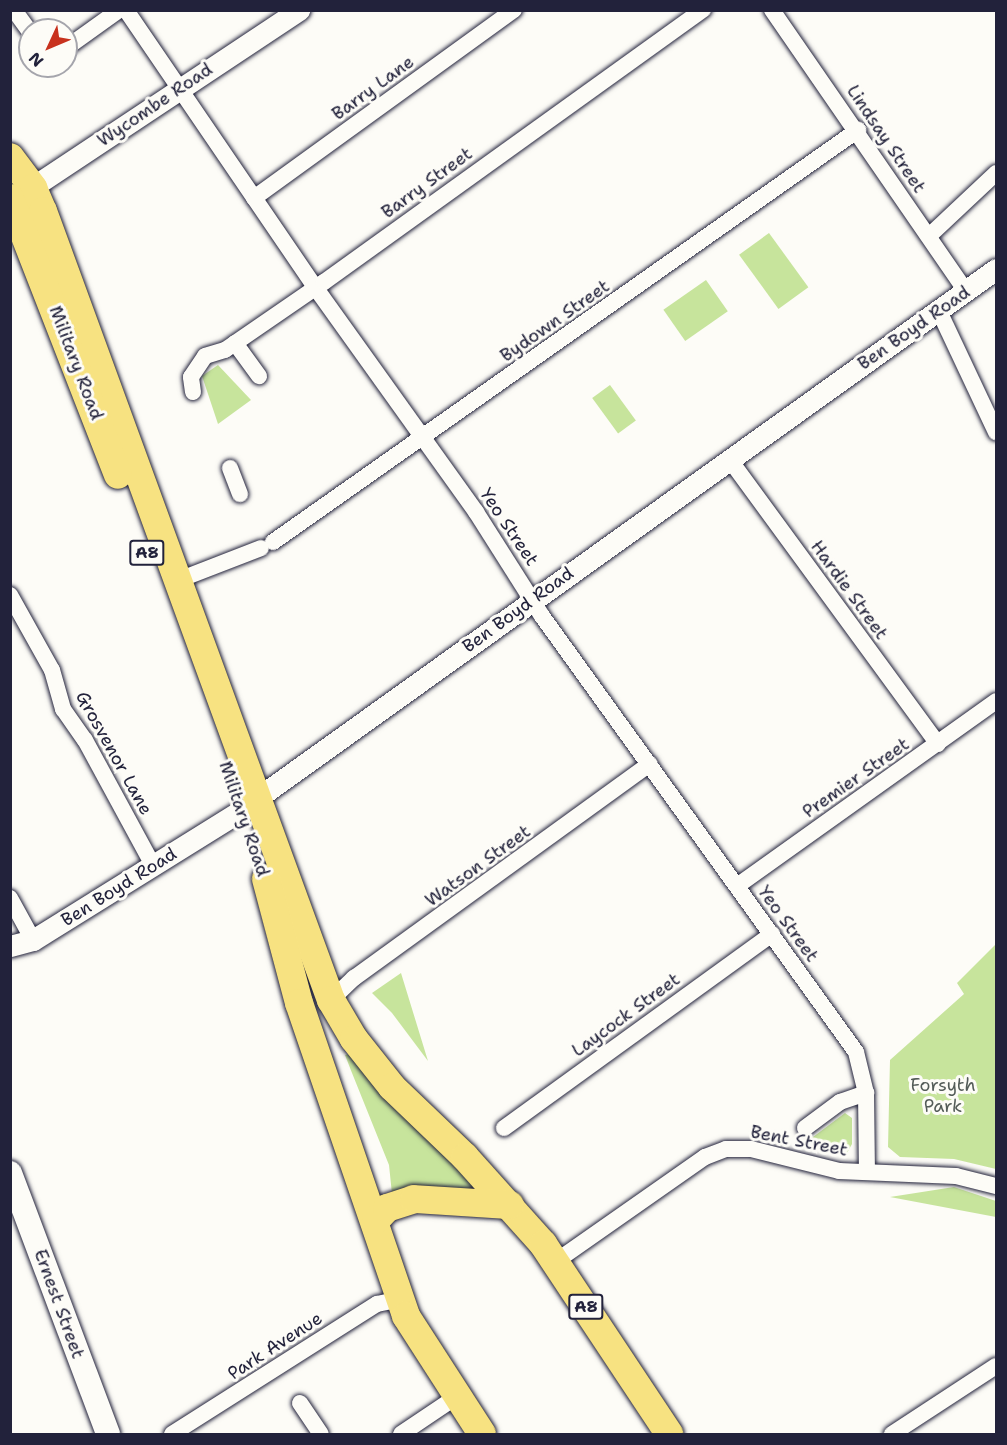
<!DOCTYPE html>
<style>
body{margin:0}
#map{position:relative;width:1007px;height:1445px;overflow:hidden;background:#fdfcf7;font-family:"Shantell Sans",sans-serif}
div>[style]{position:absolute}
.green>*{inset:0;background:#c7e49c;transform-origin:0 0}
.roads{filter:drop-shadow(0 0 2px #22223b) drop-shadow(0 0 2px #22223b)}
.minor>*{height:16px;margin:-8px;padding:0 8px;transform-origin:8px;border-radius:8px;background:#fdfcf7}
.tertiary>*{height:21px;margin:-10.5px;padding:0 10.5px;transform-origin:10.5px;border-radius:10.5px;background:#fdfcf7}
.secondary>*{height:24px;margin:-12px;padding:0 12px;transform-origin:12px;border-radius:12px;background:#fdfcf7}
.trunk>*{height:28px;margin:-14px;padding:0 14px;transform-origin:14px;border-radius:14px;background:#f7e281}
span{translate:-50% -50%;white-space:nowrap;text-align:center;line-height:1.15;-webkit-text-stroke:6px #fdfcf7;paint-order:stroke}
.shield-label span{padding:2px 4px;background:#fdfcf7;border:2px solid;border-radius:4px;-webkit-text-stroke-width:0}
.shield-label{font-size:16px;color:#22223b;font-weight:700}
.street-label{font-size:18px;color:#22223b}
.park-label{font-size:18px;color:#545c58}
.frame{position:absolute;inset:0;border:12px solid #22223b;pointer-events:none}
.north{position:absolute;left:18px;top:18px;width:60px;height:60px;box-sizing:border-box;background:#fdfcf7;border:2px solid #a5a5ac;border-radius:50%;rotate:226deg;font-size:16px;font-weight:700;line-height:24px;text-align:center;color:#22223b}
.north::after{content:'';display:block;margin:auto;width:21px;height:27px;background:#c8321e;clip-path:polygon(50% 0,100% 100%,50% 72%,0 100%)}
</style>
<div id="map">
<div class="green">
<i style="left:769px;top:233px;width:67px;height:37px;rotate:54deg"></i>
<i style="left:706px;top:280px;width:38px;height:52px;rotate:55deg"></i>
<i style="clip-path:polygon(218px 365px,251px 400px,218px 424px,202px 376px)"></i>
<i style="left:610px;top:385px;width:44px;height:22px;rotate:54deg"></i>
<i style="clip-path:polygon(996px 944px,996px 1169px,954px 1159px,900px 1157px,888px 1147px,890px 1060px,964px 994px,957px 983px)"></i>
<i style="clip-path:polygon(401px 973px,428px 1061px,392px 1013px,372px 993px)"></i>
<i style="clip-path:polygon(350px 1054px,385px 1099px,483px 1193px,392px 1194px,389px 1165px,352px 1073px,345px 1055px)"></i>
<i style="clip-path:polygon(845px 1113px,852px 1118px,852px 1144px,846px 1155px,804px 1147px,805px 1137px,813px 1137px)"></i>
<i style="clip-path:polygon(954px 1187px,996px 1201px,996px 1217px,890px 1197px)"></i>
</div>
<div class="roads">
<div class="minor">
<i style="left:14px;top:10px;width:27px;rotate:54deg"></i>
<i style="left:126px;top:10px;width:335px;rotate:55.7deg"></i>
<i style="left:315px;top:287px;width:277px;rotate:54.4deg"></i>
<i style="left:476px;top:512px;width:123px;rotate:57.6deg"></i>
<i style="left:542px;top:616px;width:537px;rotate:54.24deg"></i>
<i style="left:856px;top:1052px;width:42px;rotate:76.3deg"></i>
<i style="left:866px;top:1093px;width:78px;rotate:89.3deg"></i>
<i style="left:772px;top:10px;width:341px;rotate:55.4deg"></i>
<i style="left:66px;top:48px;width:65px;rotate:-35.6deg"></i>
<i style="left:254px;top:198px;width:321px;rotate:-35.9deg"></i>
<i style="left:929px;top:236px;width:92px;rotate:-43.2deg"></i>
<i style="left:939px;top:311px;width:134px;rotate:64.8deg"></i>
<i style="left:235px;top:343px;width:41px;rotate:54deg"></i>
<i style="left:193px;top:392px;width:15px;rotate:-98deg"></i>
<i style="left:191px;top:377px;width:25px;rotate:-56deg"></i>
<i style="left:205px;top:356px;width:21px;rotate:-17deg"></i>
<i style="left:225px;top:350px;width:120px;rotate:-34.5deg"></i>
<i style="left:324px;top:282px;width:467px;rotate:-35.7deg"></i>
<i style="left:730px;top:460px;width:352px;rotate:53.8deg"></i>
<i style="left:230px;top:468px;width:28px;rotate:69deg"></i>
<i style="left:273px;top:542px;width:716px;rotate:-35.16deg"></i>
<i style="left:176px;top:581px;width:91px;rotate:-21.2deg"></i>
<i style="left:10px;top:595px;width:86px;rotate:60.8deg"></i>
<i style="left:52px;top:670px;width:41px;rotate:74.2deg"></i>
<i style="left:63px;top:709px;width:38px;rotate:55deg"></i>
<i style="left:85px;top:740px;width:145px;rotate:61.5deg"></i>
<i style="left:737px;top:886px;width:318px;rotate:-35.5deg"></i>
<i style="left:10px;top:898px;width:48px;rotate:61.3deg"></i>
<i style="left:331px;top:1000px;width:32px;rotate:-44deg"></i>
<i style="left:354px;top:978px;width:365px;rotate:-35.9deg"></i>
<i style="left:504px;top:1128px;width:331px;rotate:-35.9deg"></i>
<i style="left:805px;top:1128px;width:44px;rotate:-36.6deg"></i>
<i style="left:840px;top:1102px;width:28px;rotate:-19deg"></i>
<i style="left:555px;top:1262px;width:183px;rotate:-35deg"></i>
<i style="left:705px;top:1157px;width:22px;rotate:-21deg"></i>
<i style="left:726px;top:1149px;width:25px"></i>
<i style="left:751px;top:1149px;width:91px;rotate:14deg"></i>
<i style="left:839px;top:1171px;width:117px;rotate:2.4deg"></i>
<i style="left:956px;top:1176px;width:41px;rotate:14deg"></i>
<i style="left:300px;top:1403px;width:37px;rotate:56deg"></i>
<i style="left:172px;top:1434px;width:243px;rotate:-32.4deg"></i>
<i style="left:377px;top:1304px;width:14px;rotate:-12deg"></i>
<i style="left:391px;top:1301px;width:11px;rotate:15deg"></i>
<i style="left:401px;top:1434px;width:66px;rotate:-33.9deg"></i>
<i style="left:892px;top:1434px;width:124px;rotate:-33.2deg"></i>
</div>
<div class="tertiary">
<i style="left:22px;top:194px;width:333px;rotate:-33.6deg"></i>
<i style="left:256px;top:799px;width:910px;rotate:-35.61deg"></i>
<i style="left:10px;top:946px;width:24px;rotate:-15deg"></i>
<i style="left:33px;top:940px;width:246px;rotate:-31.9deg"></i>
</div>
<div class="secondary">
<i style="left:10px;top:1173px;width:279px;rotate:69.4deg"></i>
</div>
<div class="trunk">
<i style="left:10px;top:157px;width:39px;rotate:53deg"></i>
<i style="left:33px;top:188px;width:25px;rotate:67deg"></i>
<i style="left:43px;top:211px;width:840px;rotate:69.95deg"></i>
<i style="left:331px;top:1000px;width:45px;rotate:59.5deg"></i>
<i style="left:354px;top:1039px;width:61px;rotate:51.6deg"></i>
<i style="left:392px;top:1087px;width:101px;rotate:43.8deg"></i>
<i style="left:465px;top:1157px;width:117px;rotate:48.1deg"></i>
<i style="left:543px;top:1244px;width:228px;rotate:56.4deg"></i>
<i style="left:10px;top:198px;width:297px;rotate:68.7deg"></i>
<i style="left:266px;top:879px;width:128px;rotate:75.1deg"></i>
<i style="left:299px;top:1003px;width:331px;rotate:71.1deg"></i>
<i style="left:406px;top:1316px;width:140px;rotate:57.2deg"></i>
<i style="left:376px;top:1220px;width:16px;rotate:-47deg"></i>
<i style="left:387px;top:1208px;width:28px;rotate:-18deg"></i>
<i style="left:414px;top:1199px;width:96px;rotate:3.6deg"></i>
</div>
</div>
<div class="shield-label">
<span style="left:147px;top:553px">A8</span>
<span style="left:586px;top:1307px">A8</span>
</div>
<div class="street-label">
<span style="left:373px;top:88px;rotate:-36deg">Barry Lane</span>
<span style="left:155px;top:105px;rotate:-34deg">Wycombe Road</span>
<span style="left:886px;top:139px;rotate:56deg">Lindsay Street</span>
<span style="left:427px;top:183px;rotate:-36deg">Barry Street</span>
<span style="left:555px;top:321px;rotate:-35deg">Bydown Street</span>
<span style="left:914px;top:328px;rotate:-35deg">Ben Boyd Road</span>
<span style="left:76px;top:363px;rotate:69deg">Military Road</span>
<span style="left:509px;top:527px;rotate:56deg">Yeo Street</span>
<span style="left:849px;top:590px;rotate:54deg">Hardie Street</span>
<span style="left:518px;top:610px;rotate:-36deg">Ben Boyd Road</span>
<span style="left:114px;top:753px;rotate:61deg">Grosvenor Lane</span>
<span style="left:856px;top:778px;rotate:-35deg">Premier Street</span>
<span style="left:244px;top:819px;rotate:71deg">Military Road</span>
<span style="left:478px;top:866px;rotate:-36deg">Watson Street</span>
<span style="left:119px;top:887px;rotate:-32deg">Ben Boyd Road</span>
<span style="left:788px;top:924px;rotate:54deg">Yeo Street</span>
<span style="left:626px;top:1015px;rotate:-36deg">Laycock Street</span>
<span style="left:799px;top:1141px;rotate:11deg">Bent Street</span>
<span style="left:59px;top:1304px;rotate:70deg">Ernest Street</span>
<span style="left:275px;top:1346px;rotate:-33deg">Park Avenue</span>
</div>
<div class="park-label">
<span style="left:943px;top:1096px">Forsyth<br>Park</span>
</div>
<div class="frame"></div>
<div class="north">N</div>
</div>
